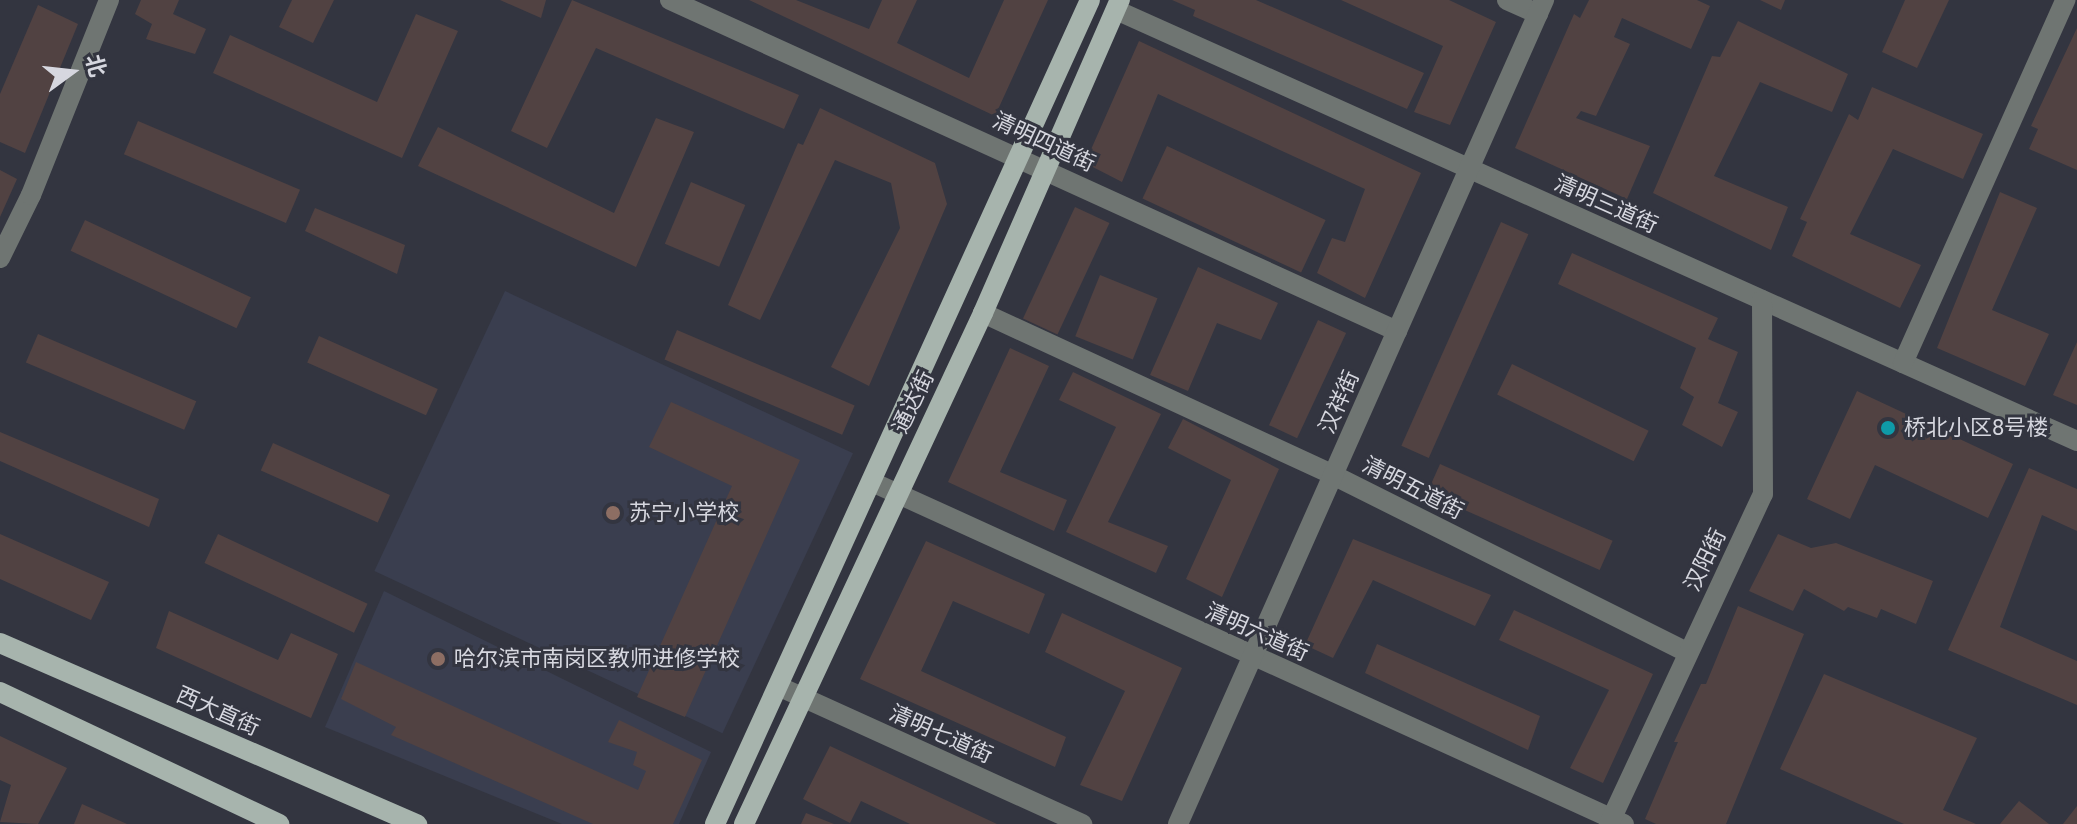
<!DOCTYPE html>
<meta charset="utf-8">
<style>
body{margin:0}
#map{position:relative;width:2077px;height:824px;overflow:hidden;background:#333540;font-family:Roboto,"Noto Sans SC",sans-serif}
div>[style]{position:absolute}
.built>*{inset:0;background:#3a3e4f;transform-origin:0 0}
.building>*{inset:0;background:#514242;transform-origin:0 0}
.minor>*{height:20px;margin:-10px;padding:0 10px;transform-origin:10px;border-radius:10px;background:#6f7572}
.major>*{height:20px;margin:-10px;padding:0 10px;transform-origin:10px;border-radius:10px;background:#a7b4ad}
.dots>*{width:22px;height:22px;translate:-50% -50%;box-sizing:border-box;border:4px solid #333540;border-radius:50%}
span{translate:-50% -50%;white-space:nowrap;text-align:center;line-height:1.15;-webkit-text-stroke:6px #333540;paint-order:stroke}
.street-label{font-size:22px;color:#d6d7df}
.poi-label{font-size:22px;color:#d6d7df}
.left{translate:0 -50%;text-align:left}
.north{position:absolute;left:32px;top:32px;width:80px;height:80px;-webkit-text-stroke:6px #333540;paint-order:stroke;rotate:75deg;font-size:22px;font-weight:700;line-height:32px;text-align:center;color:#d6d7df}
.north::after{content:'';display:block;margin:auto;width:28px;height:36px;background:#d6d7df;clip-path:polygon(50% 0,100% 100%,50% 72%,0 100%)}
</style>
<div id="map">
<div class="built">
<i style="left:505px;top:291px;width:384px;height:309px;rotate:25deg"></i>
<i style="clip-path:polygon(384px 591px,711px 752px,679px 824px,562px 824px,325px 727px)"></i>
</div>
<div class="building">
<i style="clip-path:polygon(141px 0,179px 0,173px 14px,206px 29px,195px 54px,146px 39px,152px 24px,135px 14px)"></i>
<i style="clip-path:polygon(292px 0,334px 0,313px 43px,279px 27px)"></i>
<i style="clip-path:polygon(500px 0,546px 0,541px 18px)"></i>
<i style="clip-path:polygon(572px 0,799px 95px,784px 129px,596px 48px,547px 148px,511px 131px)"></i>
<i style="clip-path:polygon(749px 0,796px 0,869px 29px,882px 0,917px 0,897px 43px,969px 78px,1004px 0,1048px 0,995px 116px)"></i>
<i style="clip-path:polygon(1172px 0,1256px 0,1424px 73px,1407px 109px,1193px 16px,1195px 10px)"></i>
<i style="clip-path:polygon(1341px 0,1449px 0,1496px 22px,1450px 125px,1414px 112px,1443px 46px)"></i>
<i style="clip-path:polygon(1589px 0,1697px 0,1710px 6px,1691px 49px,1622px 18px,1614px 37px,1630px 44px,1596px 116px,1581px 111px,1576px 118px,1650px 146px,1627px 199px,1515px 148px,1574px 14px,1580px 18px)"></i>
<i style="clip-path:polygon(1760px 0,1785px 0,1781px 10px)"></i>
<i style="clip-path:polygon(1905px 0,1949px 0,1917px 68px,1882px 52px)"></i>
<i style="clip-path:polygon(38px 5px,78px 24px,25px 153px,0 142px,0 94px)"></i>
<i style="clip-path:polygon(416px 14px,458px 31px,402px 158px,213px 73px,230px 35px,377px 102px)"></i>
<i style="clip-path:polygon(1738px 21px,1848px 74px,1832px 112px,1760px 82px,1714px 176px,1788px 207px,1771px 250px,1653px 193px,1712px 56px,1720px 57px)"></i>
<i style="clip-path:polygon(2077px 28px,2077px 170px,2029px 149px,2038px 129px,2031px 126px)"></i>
<i style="clip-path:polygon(1139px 41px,1421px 173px,1365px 298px,1317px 273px,1332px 238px,1345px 242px,1365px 189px,1158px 94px,1122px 182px,1085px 163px)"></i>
<i style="clip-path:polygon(1872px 87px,1983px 134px,1963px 179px,1893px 149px,1850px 234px,1921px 265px,1900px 308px,1792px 256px,1807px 222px,1800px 219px,1849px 114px,1858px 120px)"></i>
<i style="clip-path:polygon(820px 108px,935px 163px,947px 204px,869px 386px,831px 367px,900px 228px,891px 183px,835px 160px,760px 320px,728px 305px,798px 143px,803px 145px)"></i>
<i style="clip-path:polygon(656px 118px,694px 132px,636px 267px,418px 166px,438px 127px,614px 213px)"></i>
<i style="left:138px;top:121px;width:176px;height:36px;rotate:23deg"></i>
<i style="left:1167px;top:146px;width:175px;height:58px;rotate:25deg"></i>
<i style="clip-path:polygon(0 170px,17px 179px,0 217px)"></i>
<i style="left:691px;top:182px;width:59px;height:67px;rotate:23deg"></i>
<i style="clip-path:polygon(2000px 192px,2037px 208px,1992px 310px,2049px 334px,2025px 386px,1937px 348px)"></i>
<i style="left:1075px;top:207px;width:38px;height:123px;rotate:25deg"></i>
<i style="clip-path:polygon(315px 208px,405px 245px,397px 274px,305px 231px)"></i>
<i style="left:85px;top:220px;width:183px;height:34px;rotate:25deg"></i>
<i style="left:1501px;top:222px;width:30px;height:245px;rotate:24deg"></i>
<i style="clip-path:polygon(1572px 253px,1718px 318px,1708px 339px,1738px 352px,1718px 403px,1738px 412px,1722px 447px,1682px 425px,1694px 397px,1680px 388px,1696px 348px,1558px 284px)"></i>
<i style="clip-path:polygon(1198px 267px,1278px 303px,1261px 340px,1217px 323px,1188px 391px,1150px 375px)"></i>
<i style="left:1100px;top:275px;width:62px;height:66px;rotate:22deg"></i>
<i style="left:1318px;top:320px;width:31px;height:116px;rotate:25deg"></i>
<i style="left:677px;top:330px;width:193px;height:32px;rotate:23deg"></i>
<i style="left:38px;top:334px;width:172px;height:31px;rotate:23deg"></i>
<i style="left:319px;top:336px;width:130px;height:29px;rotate:24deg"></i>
<i style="clip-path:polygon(2077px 342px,2077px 405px,2053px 395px)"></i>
<i style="clip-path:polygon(1010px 348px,1049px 366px,1000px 472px,1067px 500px,1054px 531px,948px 482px)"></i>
<i style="left:1512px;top:364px;width:152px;height:34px;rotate:26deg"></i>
<i style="clip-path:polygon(1073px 372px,1161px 414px,1108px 522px,1168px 546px,1156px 573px,1066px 532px,1116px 427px,1059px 400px)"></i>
<i style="clip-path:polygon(1857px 391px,2013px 464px,1988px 518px,1875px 465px,1850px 519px,1807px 499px)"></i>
<i style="clip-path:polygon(671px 402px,800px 460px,685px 717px,637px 697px,732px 486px,649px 447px)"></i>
<i style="clip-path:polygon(1183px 419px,1279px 469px,1222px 597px,1186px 579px,1231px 480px,1168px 448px)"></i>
<i style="clip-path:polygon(0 432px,159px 499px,149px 527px,0 461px)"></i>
<i style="left:273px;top:443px;width:128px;height:30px;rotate:24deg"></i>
<i style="left:1440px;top:464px;width:189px;height:32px;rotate:24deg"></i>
<i style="clip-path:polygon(2029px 468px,2077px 489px,2077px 531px,2042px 515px,2000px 627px,2077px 661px,2077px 705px,1948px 650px)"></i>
<i style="clip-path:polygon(0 534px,109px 582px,91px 620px,0 579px)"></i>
<i style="left:218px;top:534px;width:165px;height:32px;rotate:25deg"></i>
<i style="clip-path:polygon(1778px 534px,1811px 548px,1836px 543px,1933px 581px,1916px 624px,1881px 609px,1877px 618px,1848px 607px,1844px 611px,1804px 589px,1793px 611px,1749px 591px)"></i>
<i style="clip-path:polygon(1353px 539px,1491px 595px,1475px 626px,1373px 580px,1333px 658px,1305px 645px)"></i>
<i style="clip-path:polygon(926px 541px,1045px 594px,1029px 634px,953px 601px,921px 671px,1066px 737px,1055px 767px,860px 679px)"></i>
<i style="clip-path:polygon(1738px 606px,1804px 634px,1726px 824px,1656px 824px,1645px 819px,1678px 742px,1674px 742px,1701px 684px,1706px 684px)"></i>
<i style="clip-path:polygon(1514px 610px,1653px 674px,1603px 783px,1570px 768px,1609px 690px,1499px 640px)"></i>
<i style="clip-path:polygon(169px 611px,278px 660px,291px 633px,338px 654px,311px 718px,156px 648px)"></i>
<i style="clip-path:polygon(1062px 613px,1182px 668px,1122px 801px,1080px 785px,1125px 691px,1045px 652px)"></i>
<i style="clip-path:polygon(1377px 644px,1540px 716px,1528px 750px,1365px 673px)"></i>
<i style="clip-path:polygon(356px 662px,638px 790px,646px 771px,633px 765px,637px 752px,608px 742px,619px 720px,702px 760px,673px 824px,593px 824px,391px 735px,396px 727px,341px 699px)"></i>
<i style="clip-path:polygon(1824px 674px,1977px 738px,1943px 810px,1976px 824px,1904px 824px,1780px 769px)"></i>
<i style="clip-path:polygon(0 736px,67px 768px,38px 824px,0 822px,11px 785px,0 780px)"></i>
<i style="clip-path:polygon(830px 746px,997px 824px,910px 824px,861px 801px,850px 823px,803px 799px)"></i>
<i style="clip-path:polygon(2019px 801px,2049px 824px,2000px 824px)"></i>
<i style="clip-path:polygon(82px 804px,127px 824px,74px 824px)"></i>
<i style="clip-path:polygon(2077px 806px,2077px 824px,2063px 824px)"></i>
<i style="clip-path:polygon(806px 813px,834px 824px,801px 824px)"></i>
</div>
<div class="minor">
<i style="left:670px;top:0;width:799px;rotate:24.48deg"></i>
<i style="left:1507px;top:0;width:34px;rotate:24deg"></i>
<i style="left:1116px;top:10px;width:1053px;rotate:24.16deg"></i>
<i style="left:0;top:258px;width:70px;rotate:-63.8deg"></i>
<i style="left:31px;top:195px;width:210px;rotate:-68.2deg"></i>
<i style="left:983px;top:313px;width:386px;rotate:24.8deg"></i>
<i style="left:1333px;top:475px;width:396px;rotate:26.6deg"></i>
<i style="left:1903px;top:363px;width:398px;rotate:-65.9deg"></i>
<i style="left:872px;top:482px;width:826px;rotate:24.46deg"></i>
<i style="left:780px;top:687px;width:332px;rotate:24.4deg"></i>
<i style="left:1178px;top:824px;width:902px;rotate:-66.05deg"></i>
<i style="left:1609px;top:824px;width:364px;rotate:-65deg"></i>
<i style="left:1763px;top:494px;width:194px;rotate:-90.3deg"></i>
</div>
<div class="major">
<i style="left:0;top:643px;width:455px;rotate:23.5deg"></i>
<i style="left:0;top:692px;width:309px;rotate:25.3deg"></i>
<i style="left:715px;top:824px;width:905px;rotate:-65.53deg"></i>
<i style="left:744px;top:824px;width:564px;rotate:-64.93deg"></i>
<i style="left:983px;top:313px;width:342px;rotate:-66.4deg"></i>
</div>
<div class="dots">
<i style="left:1888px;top:428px;background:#0f9aa8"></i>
<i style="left:613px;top:513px;background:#8d6e63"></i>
<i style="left:438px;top:659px;background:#8d6e63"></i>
</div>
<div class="street-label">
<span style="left:1044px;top:142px;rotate:25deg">清明四道街</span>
<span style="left:1606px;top:204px;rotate:24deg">清明三道街</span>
<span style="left:913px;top:402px;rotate:-64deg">通达街</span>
<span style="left:1339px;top:402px;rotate:-66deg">汉祥街</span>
<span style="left:1413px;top:488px;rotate:27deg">清明五道街</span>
<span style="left:1705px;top:560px;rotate:-64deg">汉阳街</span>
<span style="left:1257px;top:632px;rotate:24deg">清明六道街</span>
<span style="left:218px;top:711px;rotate:24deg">西大直街</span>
<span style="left:941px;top:734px;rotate:24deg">清明七道街</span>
</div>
<div class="poi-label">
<span class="left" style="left:1904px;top:428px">桥北小区8号楼</span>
<span class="left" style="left:629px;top:513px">苏宁小学校</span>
<span class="left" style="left:454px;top:659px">哈尔滨市南岗区教师进修学校</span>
</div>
<div class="north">北</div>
</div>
